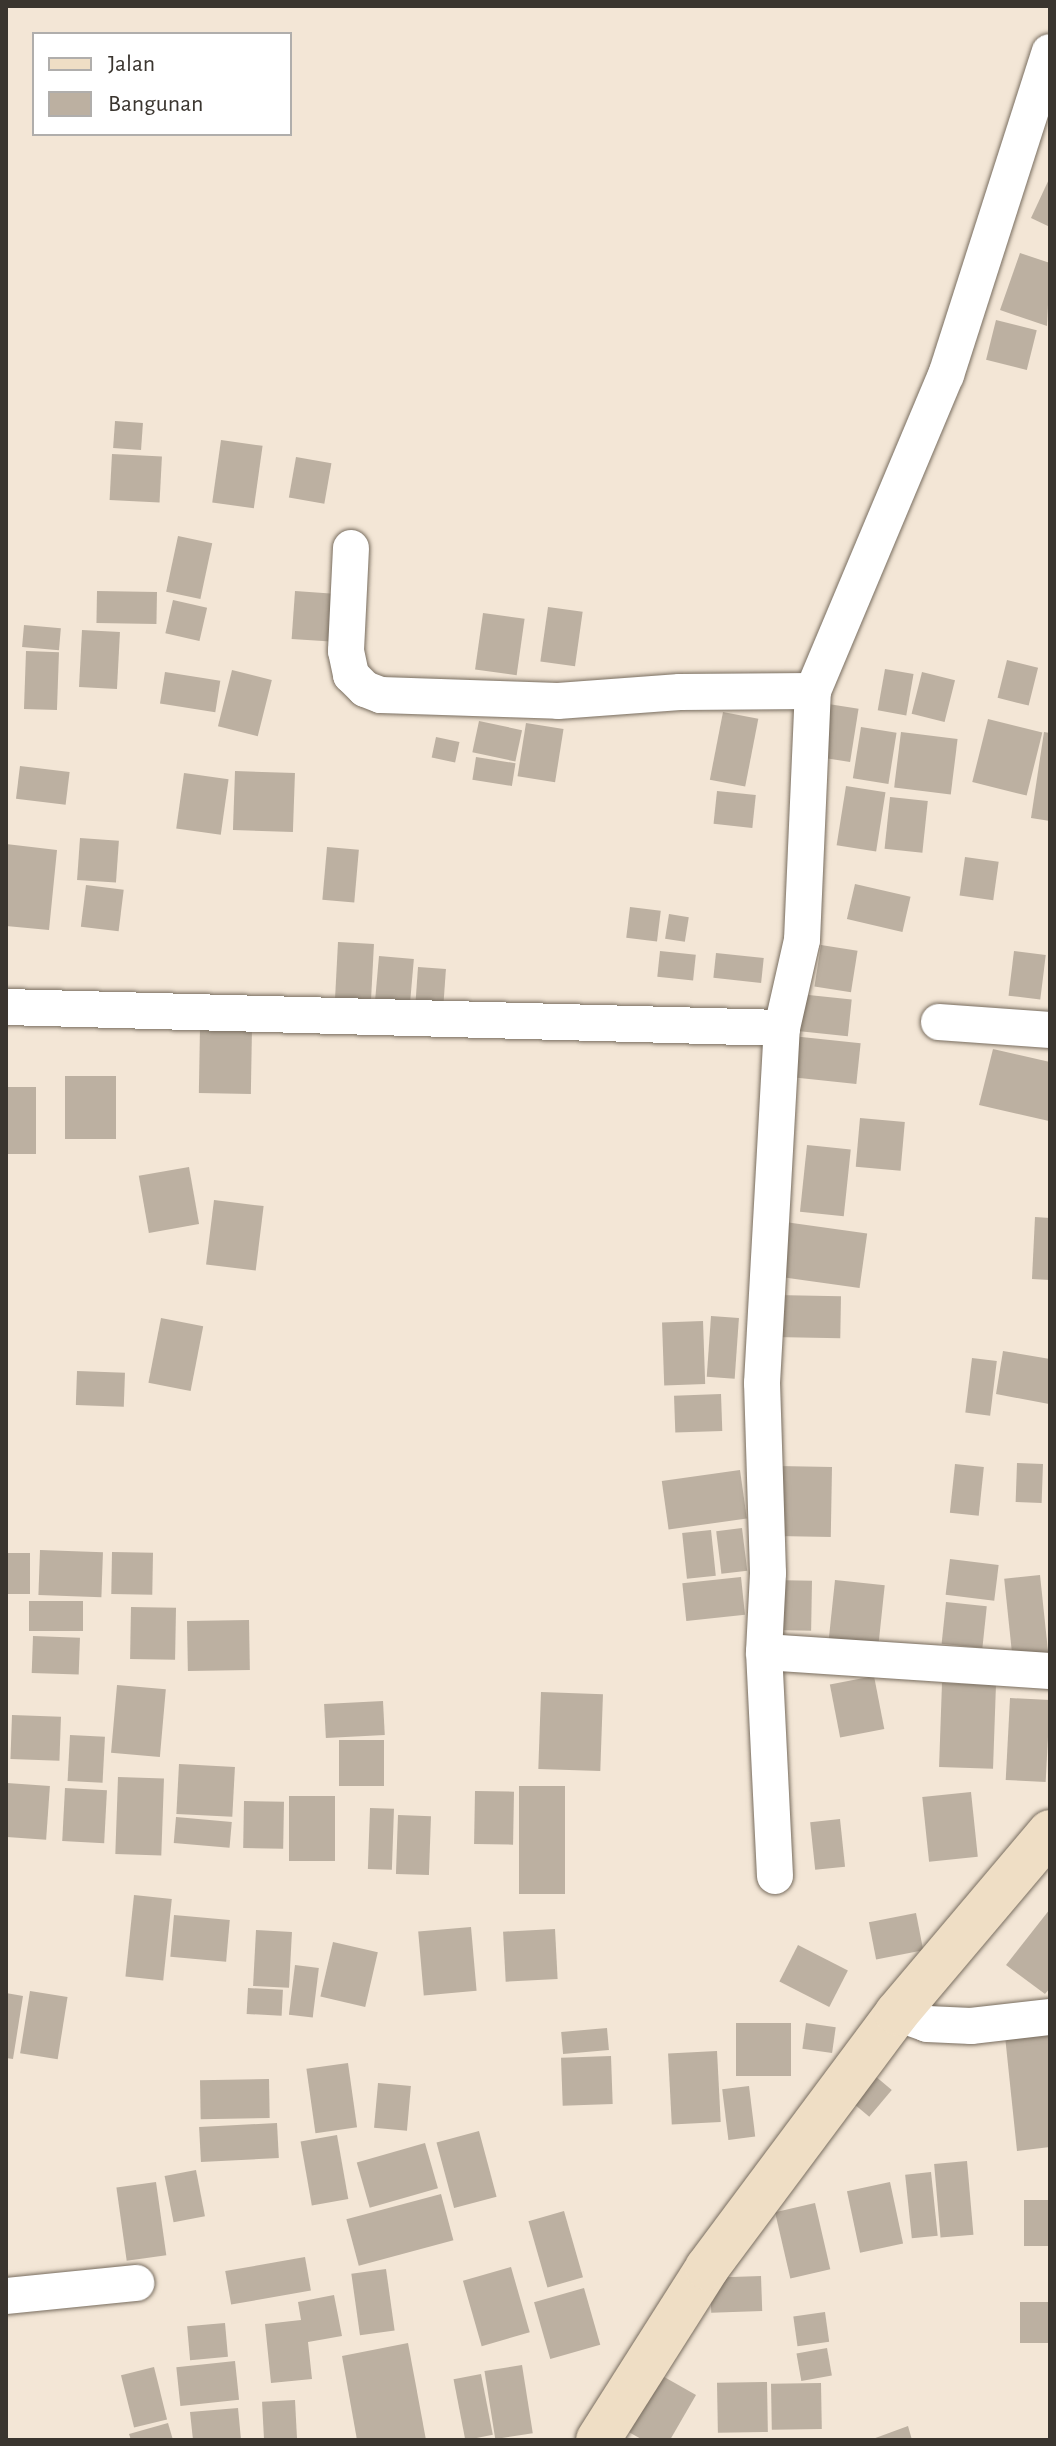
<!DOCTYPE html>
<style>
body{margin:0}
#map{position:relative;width:1056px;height:2446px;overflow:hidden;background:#f3e6d6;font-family:"Alegreya Sans",sans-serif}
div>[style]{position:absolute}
.building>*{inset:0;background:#bcb0a1;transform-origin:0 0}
.roads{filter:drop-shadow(0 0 2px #786d5f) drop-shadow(0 0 2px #786d5f)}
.street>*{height:36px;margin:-18px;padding:0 18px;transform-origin:18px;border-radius:18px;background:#fff}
.secondary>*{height:44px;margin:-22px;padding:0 22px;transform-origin:22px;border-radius:22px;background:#efdec5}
span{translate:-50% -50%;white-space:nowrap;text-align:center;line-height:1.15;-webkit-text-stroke:8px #fff;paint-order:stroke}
.frame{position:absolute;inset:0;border:8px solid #3a352f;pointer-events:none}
.legend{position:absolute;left:32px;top:32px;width:260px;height:104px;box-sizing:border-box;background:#fff;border:2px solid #b0aeac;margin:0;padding:10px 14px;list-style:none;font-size:24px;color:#3a352f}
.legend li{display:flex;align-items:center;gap:16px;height:40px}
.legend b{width:40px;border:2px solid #b0aeac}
</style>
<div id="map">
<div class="building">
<i style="clip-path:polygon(1050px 177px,1050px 227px,1031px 218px)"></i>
<i style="clip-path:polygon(1020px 253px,1050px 263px,1047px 326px,1000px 310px)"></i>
<i style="left:996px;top:320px;width:42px;height:41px;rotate:14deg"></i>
<i style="left:115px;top:421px;width:28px;height:27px;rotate:4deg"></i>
<i style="left:221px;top:440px;width:42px;height:63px;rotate:8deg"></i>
<i style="left:112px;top:454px;width:50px;height:46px;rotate:3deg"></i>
<i style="left:296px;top:457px;width:36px;height:41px;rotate:10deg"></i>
<i style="left:178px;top:536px;width:35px;height:57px;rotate:12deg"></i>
<i style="left:97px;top:591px;width:60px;height:32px;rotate:1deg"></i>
<i style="left:295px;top:591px;width:39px;height:48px;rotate:4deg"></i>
<i style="left:173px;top:600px;width:35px;height:34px;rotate:13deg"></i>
<i style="left:548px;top:607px;width:35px;height:55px;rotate:8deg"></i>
<i style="left:483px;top:613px;width:42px;height:57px;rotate:8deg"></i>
<i style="left:24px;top:625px;width:37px;height:22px;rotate:5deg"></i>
<i style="left:82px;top:630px;width:38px;height:57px;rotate:3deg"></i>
<i style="left:26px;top:651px;width:33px;height:58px;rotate:2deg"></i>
<i style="left:1007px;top:660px;width:32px;height:39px;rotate:14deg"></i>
<i style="left:885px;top:669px;width:29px;height:42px;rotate:10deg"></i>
<i style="left:232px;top:670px;width:41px;height:58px;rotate:14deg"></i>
<i style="left:165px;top:672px;width:56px;height:32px;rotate:9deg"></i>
<i style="left:922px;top:672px;width:34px;height:43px;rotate:14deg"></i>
<i style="left:822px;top:703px;width:37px;height:54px;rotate:9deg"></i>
<i style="left:723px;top:712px;width:36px;height:69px;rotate:11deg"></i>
<i style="left:988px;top:719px;width:56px;height:65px;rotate:14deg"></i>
<i style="left:479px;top:721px;width:44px;height:32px;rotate:12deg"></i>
<i style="left:526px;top:723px;width:38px;height:54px;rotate:9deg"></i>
<i style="left:861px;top:727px;width:36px;height:52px;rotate:9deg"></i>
<i style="left:901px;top:732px;width:57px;height:56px;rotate:7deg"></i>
<i style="clip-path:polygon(1044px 732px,1050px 733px,1050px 821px,1031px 818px)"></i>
<i style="left:436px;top:737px;width:24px;height:21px;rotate:12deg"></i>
<i style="left:476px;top:757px;width:40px;height:23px;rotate:9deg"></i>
<i style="left:20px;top:766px;width:50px;height:33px;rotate:7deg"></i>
<i style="left:235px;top:771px;width:60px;height:59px;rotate:2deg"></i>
<i style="left:184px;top:773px;width:45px;height:56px;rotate:8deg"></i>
<i style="left:846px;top:786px;width:40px;height:60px;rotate:9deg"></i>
<i style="left:717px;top:791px;width:39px;height:33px;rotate:6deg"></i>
<i style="left:890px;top:797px;width:38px;height:52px;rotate:6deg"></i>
<i style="left:80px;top:838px;width:39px;height:42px;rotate:4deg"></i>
<i style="clip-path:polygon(6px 844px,57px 850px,49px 930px,6px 926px)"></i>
<i style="left:327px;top:847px;width:32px;height:53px;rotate:5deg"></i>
<i style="left:965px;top:857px;width:34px;height:39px;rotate:8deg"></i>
<i style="left:855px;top:884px;width:57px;height:36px;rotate:13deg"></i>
<i style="left:86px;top:885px;width:38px;height:42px;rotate:7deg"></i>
<i style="left:630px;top:907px;width:31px;height:31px;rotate:7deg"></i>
<i style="left:669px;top:914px;width:20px;height:25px;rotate:9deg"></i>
<i style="left:338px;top:942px;width:36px;height:57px;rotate:3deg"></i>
<i style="left:821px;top:945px;width:37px;height:42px;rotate:9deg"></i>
<i style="left:660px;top:951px;width:36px;height:26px;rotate:6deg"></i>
<i style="left:1014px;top:951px;width:32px;height:45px;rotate:7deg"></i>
<i style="left:716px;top:953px;width:48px;height:25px;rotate:6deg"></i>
<i style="left:379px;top:956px;width:35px;height:46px;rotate:5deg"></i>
<i style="left:418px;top:967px;width:28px;height:38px;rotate:4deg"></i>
<i style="left:799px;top:994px;width:53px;height:37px;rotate:6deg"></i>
<i style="left:200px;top:1027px;width:52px;height:66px;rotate:1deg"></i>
<i style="left:792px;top:1036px;width:69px;height:41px;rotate:6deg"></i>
<i style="clip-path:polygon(993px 1049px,1050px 1062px,1049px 1121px,979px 1105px)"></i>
<i style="left:65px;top:1076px;width:51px;height:63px"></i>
<i style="left:6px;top:1087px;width:30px;height:67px"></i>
<i style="left:860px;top:1118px;width:45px;height:49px;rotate:5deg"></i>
<i style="left:807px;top:1145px;width:44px;height:67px;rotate:6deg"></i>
<i style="left:189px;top:1167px;width:58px;height:51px;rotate:80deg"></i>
<i style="left:214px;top:1200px;width:50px;height:65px;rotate:7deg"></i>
<i style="clip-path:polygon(1035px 1217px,1050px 1218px,1050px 1280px,1032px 1279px)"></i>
<i style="left:785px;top:1222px;width:83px;height:55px;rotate:8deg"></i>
<i style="left:775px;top:1295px;width:66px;height:42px;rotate:1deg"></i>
<i style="left:711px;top:1316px;width:28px;height:61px;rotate:4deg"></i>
<i style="left:161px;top:1318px;width:43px;height:66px;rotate:11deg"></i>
<i style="left:703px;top:1321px;width:63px;height:41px;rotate:88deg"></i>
<i style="clip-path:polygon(1003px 1351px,1050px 1359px,1049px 1404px,996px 1394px)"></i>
<i style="left:972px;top:1358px;width:25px;height:55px;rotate:7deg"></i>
<i style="left:77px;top:1371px;width:48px;height:34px;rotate:2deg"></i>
<i style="left:721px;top:1394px;width:37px;height:47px;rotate:88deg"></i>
<i style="left:1017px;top:1463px;width:26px;height:39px;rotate:2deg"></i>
<i style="left:955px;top:1464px;width:29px;height:49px;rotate:6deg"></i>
<i style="left:778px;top:1466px;width:54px;height:70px;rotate:1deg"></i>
<i style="left:740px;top:1470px;width:49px;height:79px;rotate:82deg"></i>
<i style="left:742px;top:1528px;width:43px;height:26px;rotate:83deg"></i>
<i style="left:711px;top:1530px;width:46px;height:29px;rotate:84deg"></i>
<i style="left:40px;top:1550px;width:63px;height:45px;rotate:2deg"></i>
<i style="left:112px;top:1552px;width:41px;height:42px;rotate:1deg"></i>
<i style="left:6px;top:1553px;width:24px;height:41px"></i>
<i style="left:950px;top:1559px;width:49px;height:36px;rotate:7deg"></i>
<i style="left:1040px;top:1575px;width:88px;height:36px;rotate:84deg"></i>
<i style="left:741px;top:1577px;width:38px;height:59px;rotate:84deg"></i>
<i style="left:772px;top:1580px;width:40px;height:50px;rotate:1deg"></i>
<i style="left:835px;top:1580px;width:50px;height:59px;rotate:6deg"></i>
<i style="left:29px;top:1601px;width:54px;height:30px"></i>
<i style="left:946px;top:1602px;width:41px;height:42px;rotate:6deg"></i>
<i style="left:131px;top:1607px;width:45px;height:52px;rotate:1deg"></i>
<i style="left:249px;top:1620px;width:50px;height:62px;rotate:89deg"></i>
<i style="left:33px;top:1636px;width:47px;height:37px;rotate:2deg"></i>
<i style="left:874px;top:1676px;width:54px;height:45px;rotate:79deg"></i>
<i style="left:942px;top:1683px;width:54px;height:84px;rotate:2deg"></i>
<i style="left:117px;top:1685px;width:49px;height:68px;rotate:5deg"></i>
<i style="left:541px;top:1692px;width:62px;height:77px;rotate:2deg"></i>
<i style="left:1010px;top:1698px;width:40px;height:82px;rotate:3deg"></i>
<i style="left:383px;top:1701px;width:34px;height:59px;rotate:87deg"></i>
<i style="left:12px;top:1715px;width:49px;height:44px;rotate:2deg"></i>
<i style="left:70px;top:1735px;width:35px;height:46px;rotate:3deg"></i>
<i style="left:339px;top:1740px;width:45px;height:46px"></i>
<i style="left:179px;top:1764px;width:56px;height:50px;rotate:3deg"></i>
<i style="left:118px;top:1777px;width:46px;height:77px;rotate:2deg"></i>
<i style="left:7px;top:1783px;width:43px;height:54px;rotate:4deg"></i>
<i style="left:519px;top:1786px;width:46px;height:108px"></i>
<i style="left:65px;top:1788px;width:42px;height:53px;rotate:3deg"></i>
<i style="left:475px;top:1791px;width:39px;height:53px;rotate:1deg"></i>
<i style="left:971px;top:1792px;width:65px;height:49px;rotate:84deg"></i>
<i style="left:289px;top:1796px;width:46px;height:65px"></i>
<i style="left:244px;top:1801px;width:40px;height:47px;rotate:1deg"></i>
<i style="left:370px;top:1808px;width:24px;height:61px;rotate:2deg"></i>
<i style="left:398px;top:1815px;width:33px;height:59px;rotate:2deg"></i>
<i style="left:176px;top:1817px;width:56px;height:26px;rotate:5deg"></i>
<i style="left:840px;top:1819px;width:48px;height:30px;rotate:84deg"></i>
<i style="left:134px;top:1895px;width:38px;height:82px;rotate:6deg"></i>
<i style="clip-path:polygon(1050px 1909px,1050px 1988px,1045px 1994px,1006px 1965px)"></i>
<i style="left:916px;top:1913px;width:38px;height:48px;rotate:79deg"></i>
<i style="left:174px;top:1915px;width:56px;height:42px;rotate:5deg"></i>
<i style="left:471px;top:1927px;width:64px;height:53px;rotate:85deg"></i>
<i style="left:555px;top:1929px;width:50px;height:52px;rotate:87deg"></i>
<i style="left:256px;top:1930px;width:36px;height:56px;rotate:3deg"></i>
<i style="left:333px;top:1942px;width:46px;height:56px;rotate:13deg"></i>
<i style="left:798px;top:1945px;width:56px;height:41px;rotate:27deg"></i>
<i style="left:295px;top:1965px;width:24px;height:50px;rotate:7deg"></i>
<i style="left:248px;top:1988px;width:35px;height:26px;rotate:3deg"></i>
<i style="left:30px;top:1991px;width:38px;height:63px;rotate:9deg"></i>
<i style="clip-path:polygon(6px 1993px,23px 1996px,13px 2059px,6px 2058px)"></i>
<i style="left:736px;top:2023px;width:55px;height:53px"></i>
<i style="left:806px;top:2023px;width:30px;height:26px;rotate:8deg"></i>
<i style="left:607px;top:2028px;width:22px;height:46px;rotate:85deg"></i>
<i style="clip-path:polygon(1050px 2031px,1050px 2147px,1017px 2151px,1005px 2036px)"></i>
<i style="left:717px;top:2051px;width:71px;height:49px;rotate:87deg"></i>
<i style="left:611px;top:2056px;width:48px;height:50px;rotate:88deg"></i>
<i style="left:348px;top:2063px;width:65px;height:42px;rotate:82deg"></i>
<i style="left:868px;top:2070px;width:31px;height:35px;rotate:40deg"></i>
<i style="left:269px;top:2079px;width:39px;height:69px;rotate:89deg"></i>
<i style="left:378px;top:2083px;width:33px;height:45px;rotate:5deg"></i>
<i style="left:749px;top:2086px;width:51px;height:27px;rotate:83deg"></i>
<i style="left:277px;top:2123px;width:35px;height:78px;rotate:87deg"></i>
<i style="left:479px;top:2131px;width:68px;height:44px;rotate:75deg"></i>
<i style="left:337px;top:2135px;width:65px;height:37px;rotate:80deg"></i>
<i style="left:425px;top:2143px;width:47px;height:71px;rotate:74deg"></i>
<i style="left:967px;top:2161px;width:74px;height:33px;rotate:85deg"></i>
<i style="left:196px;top:2170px;width:47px;height:32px;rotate:79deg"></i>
<i style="left:931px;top:2172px;width:64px;height:26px;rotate:84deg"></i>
<i style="left:156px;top:2182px;width:74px;height:40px;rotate:82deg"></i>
<i style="left:890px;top:2182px;width:63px;height:44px;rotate:78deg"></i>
<i style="left:441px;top:2194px;width:48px;height:98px;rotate:75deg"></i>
<i style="left:1024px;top:2200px;width:26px;height:46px"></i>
<i style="left:815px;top:2203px;width:68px;height:41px;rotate:77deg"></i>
<i style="left:564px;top:2211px;width:69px;height:37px;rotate:74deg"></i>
<i style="left:305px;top:2257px;width:34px;height:81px;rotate:80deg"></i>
<i style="left:511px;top:2267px;width:68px;height:50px;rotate:74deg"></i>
<i style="left:386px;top:2269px;width:62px;height:35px;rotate:82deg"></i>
<i style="left:761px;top:2276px;width:35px;height:51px;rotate:88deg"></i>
<i style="left:584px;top:2288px;width:59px;height:52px;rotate:74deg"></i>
<i style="clip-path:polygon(334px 2295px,342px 2336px,308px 2342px,312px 2379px,271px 2383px,265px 2324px,301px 2320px,298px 2302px)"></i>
<i style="left:1020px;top:2302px;width:28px;height:41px"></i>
<i style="left:825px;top:2312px;width:30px;height:32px;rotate:82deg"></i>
<i style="left:225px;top:2323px;width:34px;height:38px;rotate:85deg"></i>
<i style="clip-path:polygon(408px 2343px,426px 2440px,357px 2440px,342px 2356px)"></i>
<i style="left:827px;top:2348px;width:28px;height:31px;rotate:80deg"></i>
<i style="left:235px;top:2361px;width:39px;height:59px;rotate:84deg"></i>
<i style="left:522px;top:2365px;width:69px;height:38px;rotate:81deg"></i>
<i style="left:154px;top:2367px;width:54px;height:34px;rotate:76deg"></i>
<i style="left:481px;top:2374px;width:62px;height:28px;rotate:79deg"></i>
<i style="clip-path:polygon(659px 2374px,696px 2395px,670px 2440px,643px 2440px,625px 2430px)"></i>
<i style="left:767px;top:2382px;width:50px;height:50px;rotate:89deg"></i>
<i style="left:821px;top:2383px;width:46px;height:50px;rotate:89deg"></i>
<i style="left:295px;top:2400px;width:40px;height:33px;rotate:87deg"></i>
<i style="clip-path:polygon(238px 2408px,241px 2440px,193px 2440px,190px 2412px)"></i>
<i style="clip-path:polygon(168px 2423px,173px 2440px,131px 2440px,129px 2434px)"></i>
<i style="clip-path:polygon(908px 2426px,912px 2440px,870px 2440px)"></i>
</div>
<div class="roads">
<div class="street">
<i style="left:351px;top:548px;width:103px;rotate:92.8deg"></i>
<i style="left:346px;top:651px;width:25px;rotate:78deg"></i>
<i style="left:351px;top:675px;width:20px;rotate:45deg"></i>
<i style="left:365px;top:689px;width:17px;rotate:21deg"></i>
<i style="left:381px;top:695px;width:177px;rotate:1.9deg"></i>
<i style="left:558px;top:701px;width:122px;rotate:-4.2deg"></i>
<i style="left:680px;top:692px;width:133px;rotate:-0.4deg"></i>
<i style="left:6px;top:1007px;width:776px;rotate:1.55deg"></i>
<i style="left:939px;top:1022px;width:111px;rotate:4.1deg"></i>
<i style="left:764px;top:1652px;width:287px;rotate:3.8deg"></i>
<i style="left:775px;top:1876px;width:224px;rotate:-92.8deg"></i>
<i style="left:764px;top:1652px;width:79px;rotate:-87.1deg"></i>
<i style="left:768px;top:1573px;width:190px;rotate:-91.8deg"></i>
<i style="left:762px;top:1383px;width:356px;rotate:-86.8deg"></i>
<i style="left:782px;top:1028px;width:90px;rotate:-77.2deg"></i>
<i style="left:802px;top:940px;width:249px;rotate:-87.5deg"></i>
<i style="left:813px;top:691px;width:343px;rotate:-67.2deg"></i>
<i style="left:946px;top:375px;width:339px;rotate:-72.2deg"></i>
<i style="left:897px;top:2013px;width:32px;rotate:20deg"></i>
<i style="left:927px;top:2024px;width:44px;rotate:2.6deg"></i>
<i style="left:971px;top:2026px;width:80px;rotate:-6.5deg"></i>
<i style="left:6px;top:2296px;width:131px;rotate:-5.7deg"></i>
</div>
<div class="secondary">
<i style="left:598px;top:2440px;width:204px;rotate:-57.6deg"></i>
<i style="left:707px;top:2268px;width:318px;rotate:-53.3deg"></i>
<i style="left:897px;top:2013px;width:237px;rotate:-49.8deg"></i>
</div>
</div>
<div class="frame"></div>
<ul class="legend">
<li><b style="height:10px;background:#efdec5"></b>Jalan</li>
<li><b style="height:22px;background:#bcb0a1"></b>Bangunan</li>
</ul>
</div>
